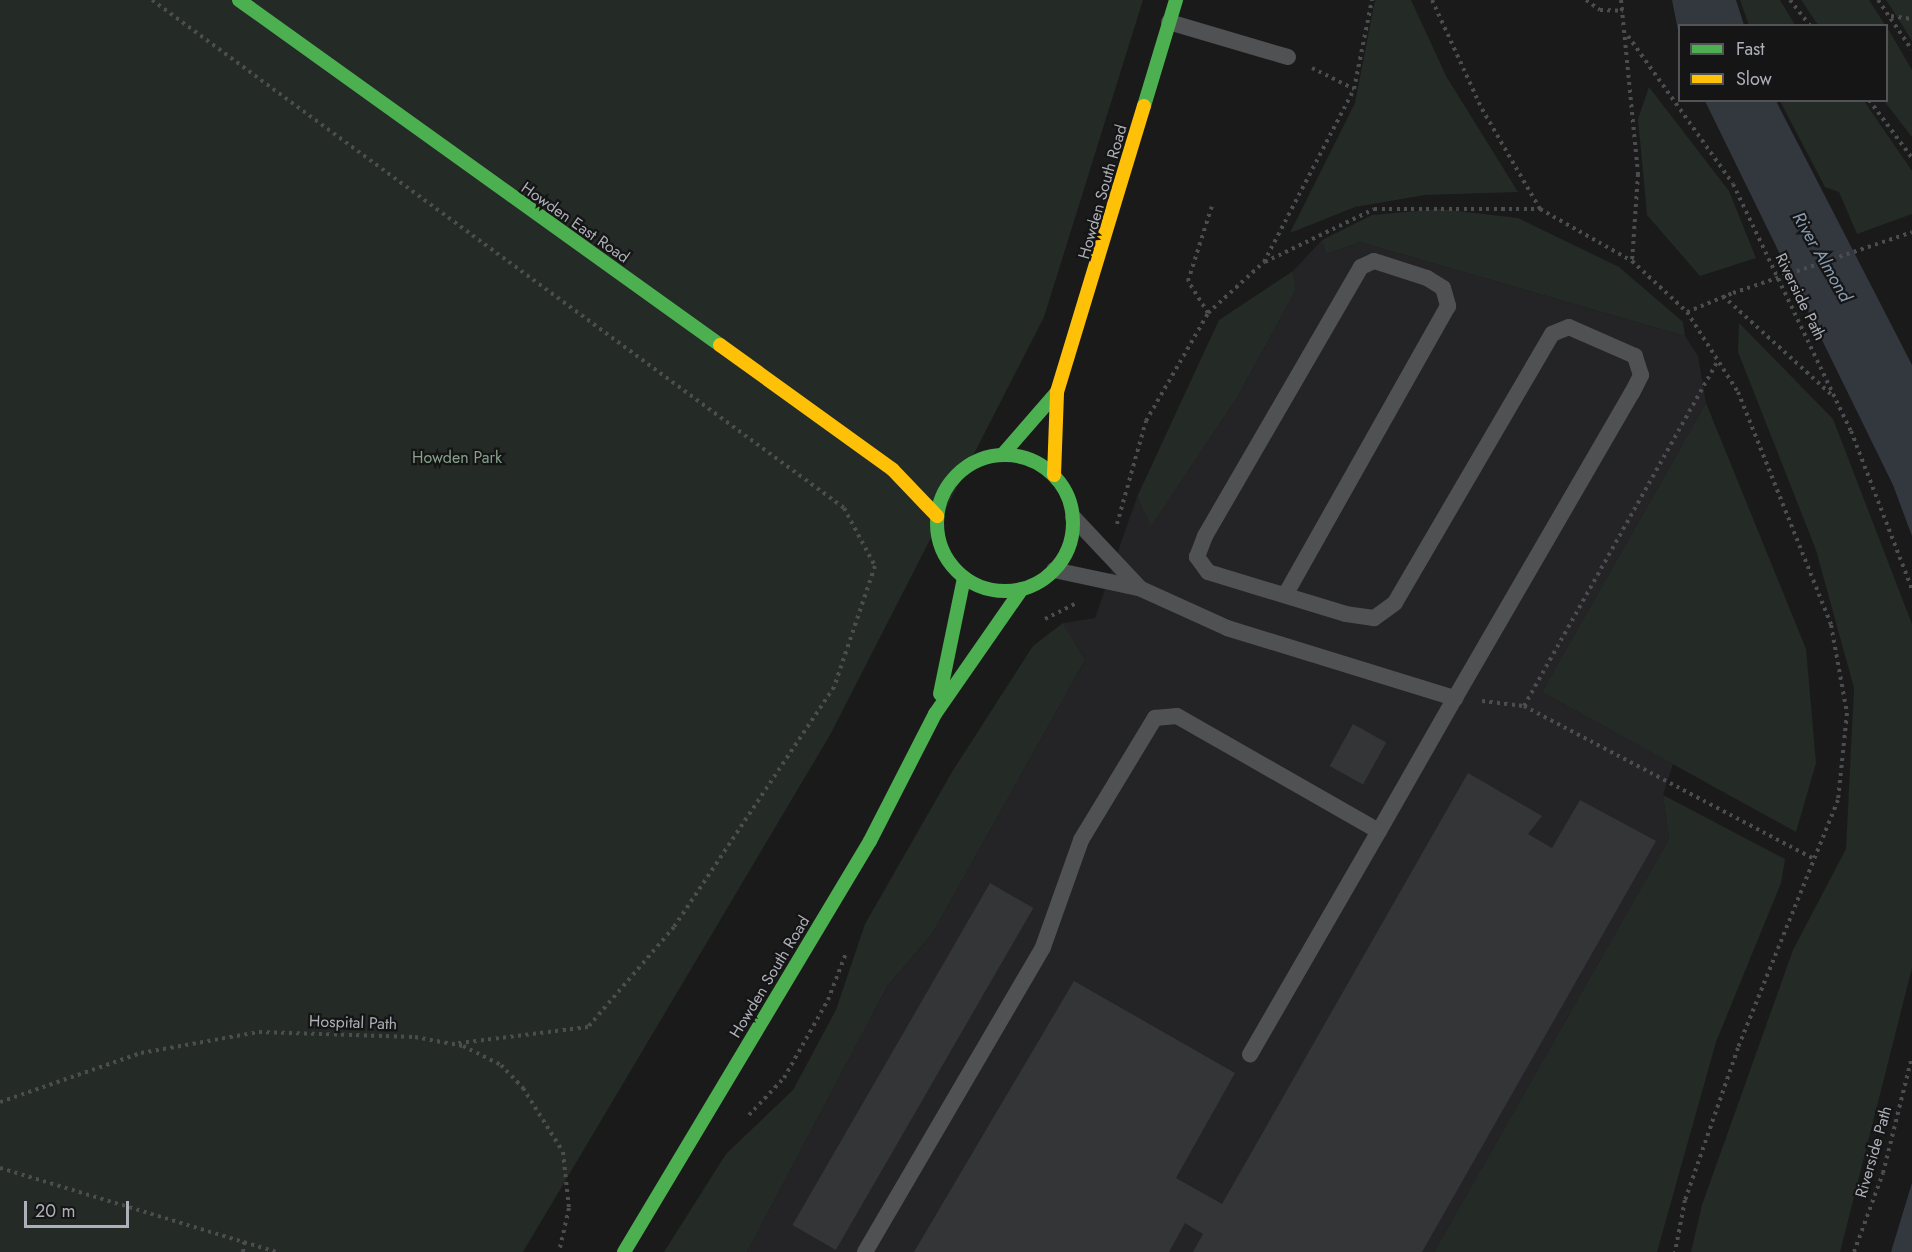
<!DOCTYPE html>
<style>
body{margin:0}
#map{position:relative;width:1912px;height:1252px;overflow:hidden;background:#1a1a1b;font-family:Jost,sans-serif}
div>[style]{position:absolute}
.built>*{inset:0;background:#242426}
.green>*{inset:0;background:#242a25}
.water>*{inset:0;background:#33383f}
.building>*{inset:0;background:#343536;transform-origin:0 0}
.path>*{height:4px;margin-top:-2px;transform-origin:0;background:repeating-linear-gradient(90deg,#4c4d4f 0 3px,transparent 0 7.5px)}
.lane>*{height:16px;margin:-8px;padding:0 8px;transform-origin:8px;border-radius:8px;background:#505153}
.fast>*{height:14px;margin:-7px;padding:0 7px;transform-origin:7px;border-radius:7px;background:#4caf50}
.fast>.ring{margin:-7px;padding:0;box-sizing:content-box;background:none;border:14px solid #4caf50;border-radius:50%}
.slow>*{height:14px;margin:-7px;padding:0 7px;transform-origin:7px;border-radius:7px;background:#ffc107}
.path-bridge>*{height:4px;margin-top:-2px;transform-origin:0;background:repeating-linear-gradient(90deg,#4c4d4f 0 3px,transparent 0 7.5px)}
span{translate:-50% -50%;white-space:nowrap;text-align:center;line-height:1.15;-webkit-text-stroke:4.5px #151516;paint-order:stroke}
.street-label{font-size:16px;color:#aeb0b9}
.park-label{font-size:16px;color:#87a28b}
.water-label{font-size:18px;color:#899bb0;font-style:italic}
.legend{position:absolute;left:1678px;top:24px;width:210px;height:78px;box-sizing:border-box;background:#151516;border:2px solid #525357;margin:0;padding:8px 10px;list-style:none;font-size:18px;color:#aeb0b9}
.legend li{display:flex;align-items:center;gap:12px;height:30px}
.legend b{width:30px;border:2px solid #525357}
.scale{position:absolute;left:24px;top:1201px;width:105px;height:27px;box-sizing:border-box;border:3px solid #aeb0b9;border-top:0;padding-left:8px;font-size:18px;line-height:21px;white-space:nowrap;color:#aeb0b9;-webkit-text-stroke:4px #151516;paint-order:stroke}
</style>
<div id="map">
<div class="built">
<i style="clip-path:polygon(1322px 240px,1326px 254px,1360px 242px,1685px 336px,1698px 356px,1706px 403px,1542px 692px,1673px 764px,1663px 795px,1669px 839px,1434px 1252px,747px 1252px,888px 985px,932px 934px,1085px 660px,1063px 623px,1095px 618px,1137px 497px,1151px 525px,1238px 396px,1296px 290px,1293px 271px)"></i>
</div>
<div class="green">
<i style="clip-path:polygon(0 0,1143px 0,1044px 317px,830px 735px,523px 1252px,0 1252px)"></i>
<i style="clip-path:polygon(1375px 0,1411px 0,1446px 76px,1518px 192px,1425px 195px,1355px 207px,1290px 233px,1355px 103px)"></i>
<i style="clip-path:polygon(1740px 0,1780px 0,1795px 25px,1749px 25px)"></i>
<i style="clip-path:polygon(1801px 0,1869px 0,1885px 25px,1818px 25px)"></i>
<i style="clip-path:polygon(1886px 0,1912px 0,1912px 41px,1894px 12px)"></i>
<i style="clip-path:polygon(1887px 27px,1912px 70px,1912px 137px,1884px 101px)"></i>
<i style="clip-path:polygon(1649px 87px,1729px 191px,1756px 258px,1700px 276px,1647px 215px,1638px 119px)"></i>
<i style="clip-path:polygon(1780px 101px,1864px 101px,1912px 171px,1912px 214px,1857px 234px,1839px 192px,1825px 187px)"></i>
<i style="clip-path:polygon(1440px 209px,1518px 218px,1619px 267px,1683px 322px,1685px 336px,1360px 242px,1326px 254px,1322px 240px,1372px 215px)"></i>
<i style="clip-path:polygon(1293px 271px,1296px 290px,1238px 396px,1151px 526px,1137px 497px,1219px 320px)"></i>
<i style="clip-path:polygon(1739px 323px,1833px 419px,1912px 624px,1912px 968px,1840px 1252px,1691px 1252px,1702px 1205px,1793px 950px,1846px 849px,1854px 688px,1816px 550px,1738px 352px)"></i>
<i style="clip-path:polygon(1706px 403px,1806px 649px,1816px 763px,1796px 832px,1542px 692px)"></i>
<i style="clip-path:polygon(1063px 623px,1085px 660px,932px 934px,888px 985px,747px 1252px,664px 1252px,726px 1154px,793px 1090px,836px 1010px,865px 924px,952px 772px,1033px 646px)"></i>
<i style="clip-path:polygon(1663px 795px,1785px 859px,1781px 883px,1716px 1042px,1657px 1252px,1434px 1252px,1669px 839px)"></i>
</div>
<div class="water">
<i style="clip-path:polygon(1672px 0,1736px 0,1744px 25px,1680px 26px,1679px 35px)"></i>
<i style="clip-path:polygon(1705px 101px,1776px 101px,1912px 365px,1912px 536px,1893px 485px)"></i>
<i style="clip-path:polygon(1912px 1183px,1912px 1252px,1891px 1252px)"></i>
</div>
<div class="building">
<i style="left:1353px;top:724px;width:38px;height:48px;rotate:29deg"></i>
<i style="clip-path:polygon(1468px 773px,1542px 816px,1528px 834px,1552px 848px,1580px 800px,1656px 841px,1422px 1252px,1193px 1252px,1203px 1234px,1185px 1223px,1169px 1252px,914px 1252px,1074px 981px,1235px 1073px,1176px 1178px,1222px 1204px)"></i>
<i style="left:990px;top:883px;width:50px;height:395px;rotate:30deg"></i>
</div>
<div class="path">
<i style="left:152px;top:0;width:858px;rotate:36.28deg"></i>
<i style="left:844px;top:508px;width:66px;rotate:61.9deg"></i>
<i style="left:875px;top:566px;width:128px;rotate:108.7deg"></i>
<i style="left:834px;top:687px;width:288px;rotate:123.7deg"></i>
<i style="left:674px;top:927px;width:132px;rotate:130.7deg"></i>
<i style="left:588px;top:1027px;width:137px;rotate:172.9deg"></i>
<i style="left:1432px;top:0;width:120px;rotate:65.4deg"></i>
<i style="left:1482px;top:109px;width:116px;rotate:59.9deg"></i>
<i style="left:1540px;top:209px;width:106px;rotate:29.5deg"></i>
<i style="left:1632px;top:261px;width:75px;rotate:42.8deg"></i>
<i style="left:1687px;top:312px;width:95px;rotate:57.5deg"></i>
<i style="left:1738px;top:392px;width:251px;rotate:68.2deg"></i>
<i style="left:1831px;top:625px;width:89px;rotate:79.7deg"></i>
<i style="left:1847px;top:713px;width:87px;rotate:95.9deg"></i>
<i style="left:1838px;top:800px;width:267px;rotate:112deg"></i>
<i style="left:1738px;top:1048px;width:161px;rotate:109.2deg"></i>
<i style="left:1685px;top:1200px;width:53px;rotate:100.9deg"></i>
<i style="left:1586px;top:0;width:17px;rotate:36deg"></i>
<i style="left:1600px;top:10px;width:23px;rotate:2deg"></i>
<i style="left:1621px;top:0;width:175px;rotate:84.4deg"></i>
<i style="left:1638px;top:174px;width:87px;rotate:93.9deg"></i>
<i style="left:1790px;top:0;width:33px;rotate:52deg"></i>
<i style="left:1878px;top:0;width:60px;rotate:55.8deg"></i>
<i style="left:1891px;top:16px;width:21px;rotate:8deg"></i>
<i style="left:1628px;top:36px;width:181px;rotate:54.6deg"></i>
<i style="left:1733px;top:184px;width:274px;rotate:64.5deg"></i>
<i style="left:1851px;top:431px;width:169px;rotate:68.9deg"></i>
<i style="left:1312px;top:68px;width:47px;rotate:26.6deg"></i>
<i style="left:1869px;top:100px;width:72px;rotate:53.4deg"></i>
<i style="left:1265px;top:262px;width:121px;rotate:-25.9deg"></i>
<i style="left:1374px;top:209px;width:166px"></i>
<i style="left:1723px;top:296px;width:150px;rotate:42.3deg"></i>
<i style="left:1687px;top:312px;width:50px;rotate:-22.4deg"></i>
<i style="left:1208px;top:313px;width:38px;rotate:-122deg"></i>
<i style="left:1188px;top:281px;width:79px;rotate:-72.3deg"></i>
<i style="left:1117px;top:524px;width:107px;rotate:-74.3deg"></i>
<i style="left:1146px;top:421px;width:125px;rotate:-60.1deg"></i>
<i style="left:1208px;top:313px;width:76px;rotate:-42.3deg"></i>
<i style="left:1264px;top:262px;width:195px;rotate:-62.5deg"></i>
<i style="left:1354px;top:89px;width:91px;rotate:-78.6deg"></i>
<i style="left:1045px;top:619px;width:37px;rotate:-27deg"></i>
<i style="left:1482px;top:701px;width:42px;rotate:6.8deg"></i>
<i style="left:1524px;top:706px;width:326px;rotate:27.8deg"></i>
<i style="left:1524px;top:706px;width:396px;rotate:-60.7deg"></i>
<i style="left:0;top:1102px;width:149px;rotate:-19.2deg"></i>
<i style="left:141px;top:1053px;width:120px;rotate:-10.1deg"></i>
<i style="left:259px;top:1032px;width:156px;rotate:1.8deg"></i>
<i style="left:415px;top:1037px;width:49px;rotate:10.6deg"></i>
<i style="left:463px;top:1046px;width:42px;rotate:26.6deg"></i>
<i style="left:501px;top:1065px;width:32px;rotate:46deg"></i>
<i style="left:523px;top:1088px;width:75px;rotate:58deg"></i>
<i style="left:563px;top:1152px;width:56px;rotate:83.9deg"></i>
<i style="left:569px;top:1208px;width:45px;rotate:102.8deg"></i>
<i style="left:749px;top:1115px;width:51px;rotate:-46.6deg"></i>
<i style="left:784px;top:1078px;width:90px;rotate:-60.6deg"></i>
<i style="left:828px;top:1000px;width:50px;rotate:-69deg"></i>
<i style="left:0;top:1168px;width:288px;rotate:16.9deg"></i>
<i style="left:243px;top:1252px;width:10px;rotate:-84deg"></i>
<i style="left:1854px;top:1252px;width:84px;rotate:-69.8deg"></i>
<i style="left:1883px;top:1173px;width:120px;rotate:-76deg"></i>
</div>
<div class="lane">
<i style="left:1169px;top:22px;width:124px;rotate:16.4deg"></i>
<i style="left:1073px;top:517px;width:96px;rotate:46.7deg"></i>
<i style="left:1054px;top:570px;width:87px;rotate:12deg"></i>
<i style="left:1139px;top:588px;width:97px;rotate:24.4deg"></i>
<i style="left:1227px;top:628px;width:239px;rotate:17.1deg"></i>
<i style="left:1455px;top:698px;width:353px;rotate:-59.9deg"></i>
<i style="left:1632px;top:393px;width:20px;rotate:-63deg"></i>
<i style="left:1641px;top:375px;width:20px;rotate:-108deg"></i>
<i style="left:1635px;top:356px;width:72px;rotate:-156.3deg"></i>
<i style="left:1569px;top:327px;width:18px;rotate:158deg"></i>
<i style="left:1552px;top:334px;width:311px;rotate:120.3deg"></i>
<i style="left:1395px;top:603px;width:26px;rotate:144deg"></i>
<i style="left:1374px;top:618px;width:28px;rotate:-172deg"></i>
<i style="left:1346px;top:614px;width:144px;rotate:-163.1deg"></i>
<i style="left:1208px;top:572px;width:19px;rotate:-126deg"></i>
<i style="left:1197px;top:557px;width:22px;rotate:-69deg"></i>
<i style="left:1205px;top:536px;width:311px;rotate:-59.9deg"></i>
<i style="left:1361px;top:267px;width:14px;rotate:-25deg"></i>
<i style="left:1374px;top:261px;width:56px;rotate:17.8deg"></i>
<i style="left:1427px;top:278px;width:19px;rotate:32deg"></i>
<i style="left:1443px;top:288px;width:19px;rotate:74deg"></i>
<i style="left:1448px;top:306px;width:330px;rotate:119.4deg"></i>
<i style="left:1379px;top:831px;width:153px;rotate:-60.3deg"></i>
<i style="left:865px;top:1252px;width:353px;rotate:-59.7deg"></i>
<i style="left:1043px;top:947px;width:114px;rotate:-70.4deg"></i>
<i style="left:1081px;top:840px;width:143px;rotate:-58.8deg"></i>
<i style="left:1155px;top:718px;width:22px;rotate:-5deg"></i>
<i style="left:1177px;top:716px;width:232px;rotate:29.7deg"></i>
<i style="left:1379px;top:831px;width:258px;rotate:120deg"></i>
</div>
<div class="fast">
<i style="left:239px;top:0;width:592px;rotate:35.65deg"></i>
<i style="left:1144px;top:106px;width:111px;rotate:-73.2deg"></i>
<i style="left:1003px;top:454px;width:82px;rotate:-48.9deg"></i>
<i class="ring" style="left:937px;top:455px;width:122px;height:122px"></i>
<i style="left:940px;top:694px;width:118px;rotate:-78.3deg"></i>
<i style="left:624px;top:1252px;width:479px;rotate:-59.1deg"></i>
<i style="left:870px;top:841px;width:143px;rotate:-62.9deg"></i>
<i style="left:935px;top:714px;width:152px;rotate:-55.2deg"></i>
</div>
<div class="slow">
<i style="left:720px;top:345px;width:213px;rotate:35.8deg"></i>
<i style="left:893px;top:470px;width:64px;rotate:46.3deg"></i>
<i style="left:1054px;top:475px;width:83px;rotate:-87.9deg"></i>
<i style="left:1057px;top:392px;width:299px;rotate:-73.1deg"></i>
</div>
<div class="path-bridge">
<i style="left:1733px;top:293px;width:189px;rotate:-18.8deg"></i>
</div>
<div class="street-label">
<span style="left:1103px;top:192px;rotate:-74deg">Howden South Road</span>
<span style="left:575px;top:223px;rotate:35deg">Howden East Road</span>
<span style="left:1800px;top:297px;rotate:64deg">Riverside Path</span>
<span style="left:770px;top:977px;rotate:-59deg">Howden South Road</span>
<span style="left:353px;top:1023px;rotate:2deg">Hospital Path</span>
<span style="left:1874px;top:1152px;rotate:-74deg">Riverside Path</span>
</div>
<div class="park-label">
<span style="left:457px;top:458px">Howden Park</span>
</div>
<div class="water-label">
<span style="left:1822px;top:257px;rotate:60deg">River Almond</span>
</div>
<ul class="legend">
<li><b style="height:8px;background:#4caf50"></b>Fast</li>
<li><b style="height:8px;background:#ffc107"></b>Slow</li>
</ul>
<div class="scale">20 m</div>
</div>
